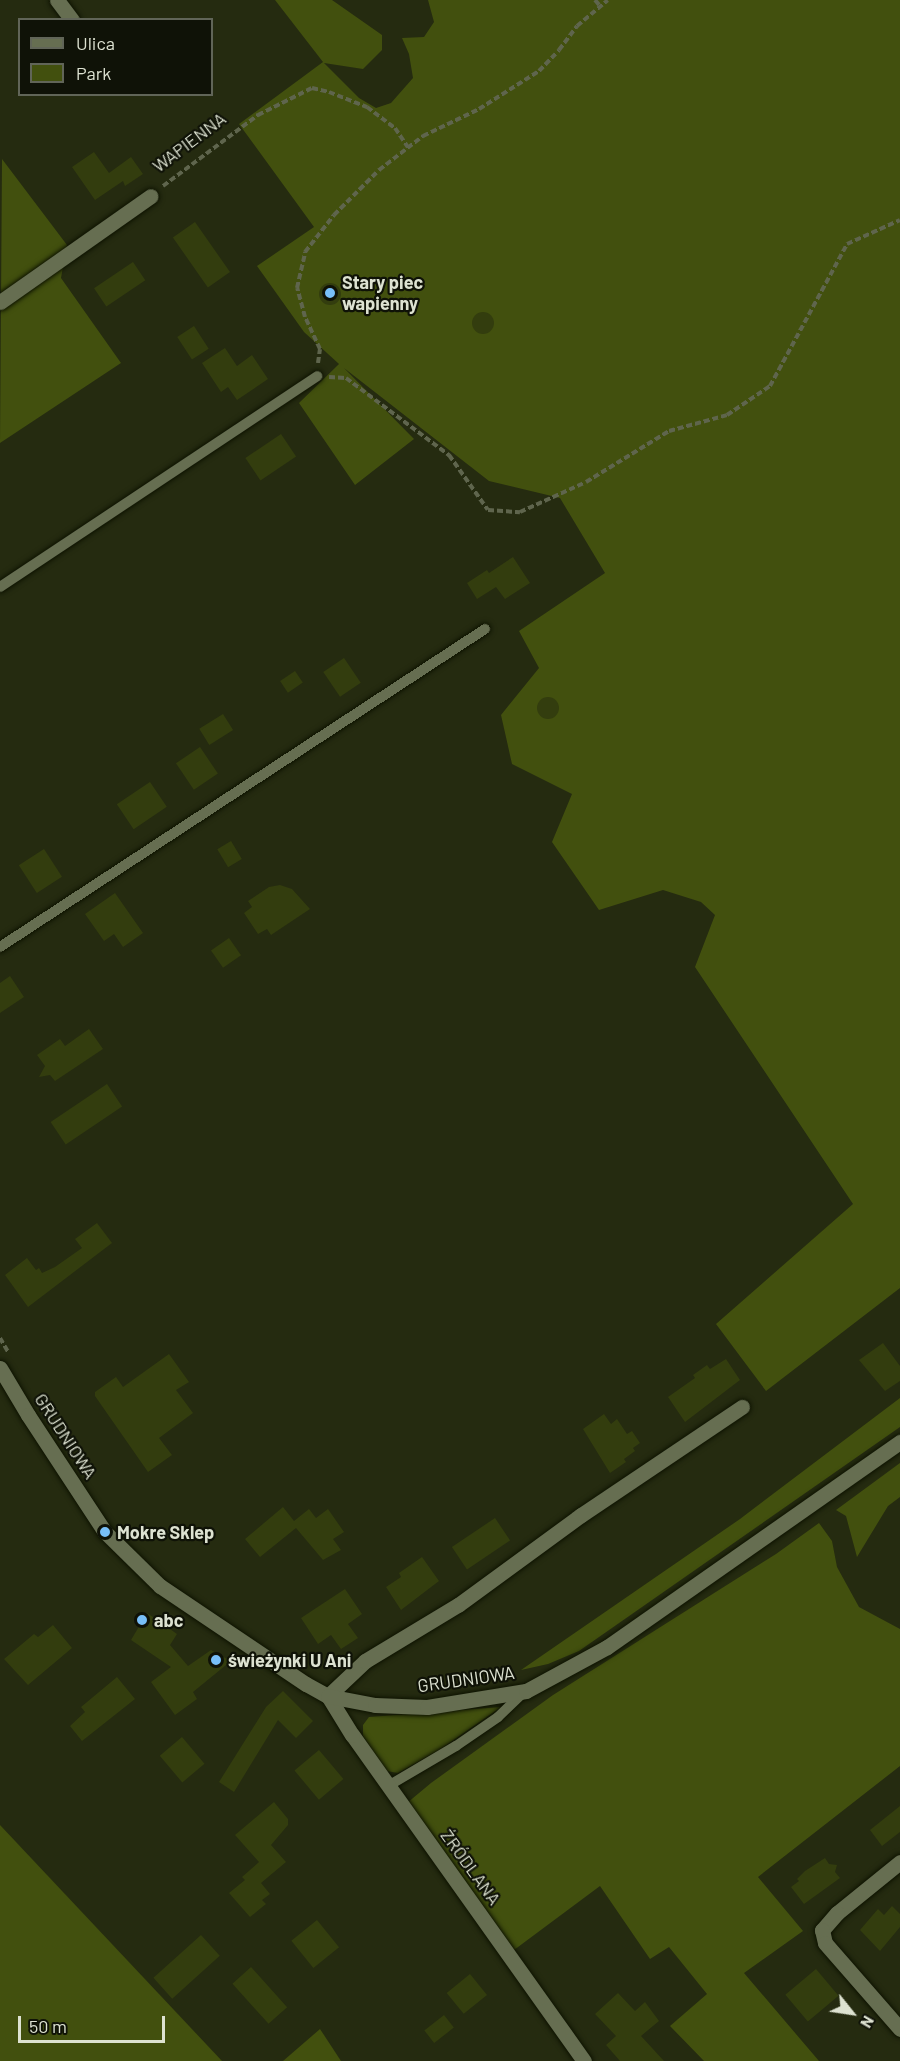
<!DOCTYPE html>
<meta charset="utf-8">
<style>
body{margin:0}
#map{position:relative;width:900px;height:2061px;overflow:hidden;background:#252b10;font-family:Barlow,sans-serif}
div>[style]{position:absolute}
.green>*{inset:0;background:#42500e}
.building>*{inset:0;background:#333d0e;transform-origin:0 0}
.round{border-radius:50%}
.path>*{height:4px;margin-top:-2px;transform-origin:0;background:repeating-linear-gradient(90deg,#5f654d 0 6px,transparent 0 9px)}
.roads{filter:drop-shadow(0 0 2px #0e1300) drop-shadow(0 0 2px #0e1300)}
.lane>*{height:10px;margin:-5px;padding:0 5px;transform-origin:5px;border-radius:5px;background:#666e51}
.street>*{height:15px;margin:-7.5px;padding:0 7.5px;transform-origin:7.5px;border-radius:7.5px;background:#666e51}
.secondary>*{height:15px;margin:-7.5px;padding:0 7.5px;transform-origin:7.5px;border-radius:7.5px;background:#666e51}
.dots>*{width:16px;height:16px;translate:-50% -50%;box-sizing:border-box;border:3px solid #0f1207;border-radius:50%}
span{translate:-50% -50%;white-space:nowrap;text-align:center;line-height:1.15;-webkit-text-stroke:4.5px #0f1207;paint-order:stroke}
.street-label{font-size:18px;color:#dde2d1}
.poi-label{font-size:18px;color:#dde2d1;font-weight:700}
.left{translate:0 -50%;text-align:left}
.legend{position:absolute;left:18px;top:18px;width:195px;height:78px;box-sizing:border-box;background:#0f1207;border:2px solid #616558;margin:0;padding:8px 10px;list-style:none;font-size:18px;color:#dde2d1}
.legend li{display:flex;align-items:center;gap:12px;height:30px}
.legend b{width:30px;border:2px solid #616558}
.north{position:absolute;left:822px;top:1983px;width:60px;height:60px;-webkit-text-stroke:4px #0f1207;paint-order:stroke;rotate:120deg;font-size:16px;font-weight:700;line-height:24px;text-align:center;color:#dde2d1}
.north::after{content:'';display:block;margin:auto;width:21px;height:27px;background:#dde2d1;clip-path:polygon(50% 0,100% 100%,50% 72%,0 100%)}
.scale{position:absolute;left:18px;top:2016px;width:147px;height:27px;box-sizing:border-box;border:3px solid #dde2d1;border-top:0;padding-left:8px;font-size:18px;line-height:21px;white-space:nowrap;color:#dde2d1;-webkit-text-stroke:4px #0f1207;paint-order:stroke}
</style>
<div id="map">
<div class="green">
<i style="clip-path:polygon(275px 0,332px 0,382px 35px,382px 50px,363px 69px,324px 63px,359px 98px,376px 108px,391px 103px,413px 78px,409px 54px,402px 38px,424px 37px,434px 22px,428px 0,900px 0,900px 1288px,766px 1391px,716px 1324px,853px 1204px,695px 967px,715px 915px,701px 902px,663px 890px,599px 910px,552px 842px,572px 794px,512px 764px,501px 715px,539px 668px,519px 631px,605px 573px,560px 498px,489px 481px,344px 368px,414px 439px,355px 485px,299px 403px,339px 364px,304px 332px,257px 266px,314px 227px,239px 124px,323px 62px)"></i>
<i style="clip-path:polygon(2px 159px,67px 245px,61px 278px,121px 363px,0 443px)"></i>
<i style="clip-path:polygon(900px 1398px,900px 1427px,579px 1651px,548px 1664px,521px 1670px,740px 1519px)"></i>
<i style="clip-path:polygon(900px 1463px,900px 1497px,888px 1506px,857px 1557px,846px 1516px,836px 1510px)"></i>
<i style="clip-path:polygon(819px 1523px,832px 1541px,837px 1567px,859px 1607px,900px 1629px,900px 1766px,758px 1877px,803px 1931px,744px 1973px,819px 2061px,704px 2061px,670px 2026px,707px 1994px,669px 1947px,650px 1959px,600px 1886px,514px 1950px,407px 1803px,431px 1783px,553px 1695px,776px 1554px)"></i>
<i style="clip-path:polygon(501px 1707px,439px 1750px,398px 1773px,386px 1771px,363px 1736px,363px 1725px,369px 1717px)"></i>
<i style="clip-path:polygon(0 1825px,222px 2061px,0 2061px)"></i>
<i style="clip-path:polygon(320px 2029px,341px 2061px,283px 2061px)"></i>
</div>
<div class="building">
<i style="clip-path:polygon(94px 152px,109px 173px,131px 157px,143px 174px,125px 186px,123px 181px,95px 200px,72px 167px)"></i>
<i style="left:195px;top:222px;width:61px;height:27px;rotate:55deg"></i>
<i style="left:133px;top:262px;width:22px;height:47px;rotate:56deg"></i>
<i class="round" style="left:319px;top:283px;width:22px;height:22px"></i>
<i class="round" style="left:472px;top:312px;width:22px;height:22px"></i>
<i style="left:194px;top:326px;width:27px;height:20px;rotate:57deg"></i>
<i style="clip-path:polygon(225px 348px,237px 366px,252px 355px,268px 379px,237px 400px,228px 387px,221px 392px,202px 363px)"></i>
<i style="left:281px;top:434px;width:27px;height:43px;rotate:56deg"></i>
<i style="clip-path:polygon(513px 557px,530px 583px,505px 599px,496px 587px,477px 599px,467px 583px,487px 570px,489px 573px)"></i>
<i style="left:344px;top:658px;width:30px;height:25px;rotate:56deg"></i>
<i style="left:295px;top:671px;width:14px;height:18px;rotate:56deg"></i>
<i class="round" style="left:537px;top:697px;width:22px;height:22px"></i>
<i style="left:223px;top:714px;width:19px;height:28px;rotate:58deg"></i>
<i style="left:200px;top:747px;width:32px;height:29px;rotate:56deg"></i>
<i style="left:150px;top:782px;width:30px;height:40px;rotate:56deg"></i>
<i style="left:231px;top:841px;width:21px;height:16px;rotate:59deg"></i>
<i style="left:44px;top:849px;width:33px;height:30px;rotate:57deg"></i>
<i style="clip-path:polygon(280px 885px,292px 889px,310px 909px,271px 935px,267px 929px,258px 934px,244px 913px,252px 907px,248px 901px,269px 887px)"></i>
<i style="clip-path:polygon(115px 893px,143px 933px,123px 947px,114px 934px,104px 941px,85px 914px)"></i>
<i style="left:229px;top:938px;width:21px;height:22px;rotate:55deg"></i>
<i style="clip-path:polygon(10px 976px,24px 997px,0 1013px,0 983px)"></i>
<i style="clip-path:polygon(89px 1029px,103px 1049px,55px 1081px,50px 1075px,39px 1077px,45px 1066px,37px 1055px,60px 1039px,65px 1046px)"></i>
<i style="left:107px;top:1084px;width:27px;height:68px;rotate:56deg"></i>
<i style="clip-path:polygon(97px 1223px,112px 1243px,28px 1307px,5px 1275px,27px 1258px,36px 1270px,39px 1268px,42px 1273px,55px 1267px,82px 1248px,75px 1239px)"></i>
<i style="clip-path:polygon(883px 1343px,900px 1366px,900px 1381px,885px 1391px,859px 1360px)"></i>
<i style="clip-path:polygon(169px 1354px,189px 1382px,176px 1390px,193px 1413px,159px 1438px,172px 1455px,148px 1472px,95px 1396px,95px 1392px,116px 1377px,123px 1387px)"></i>
<i style="clip-path:polygon(726px 1359px,740px 1380px,685px 1422px,668px 1397px,695px 1378px,693px 1375px,707px 1365px,710px 1369px)"></i>
<i style="clip-path:polygon(604px 1414px,611px 1424px,617px 1419px,627px 1434px,632px 1431px,640px 1443px,633px 1448px,635px 1451px,624px 1459px,626px 1462px,610px 1473px,583px 1429px)"></i>
<i style="clip-path:polygon(283px 1507px,294px 1521px,309px 1509px,316px 1518px,328px 1509px,344px 1532px,333px 1539px,341px 1550px,323px 1560px,296px 1528px,260px 1557px,245px 1539px)"></i>
<i style="left:495px;top:1518px;width:27px;height:52px;rotate:56deg"></i>
<i style="clip-path:polygon(422px 1557px,439px 1581px,401px 1610px,386px 1587px,401px 1577px,399px 1573px)"></i>
<i style="clip-path:polygon(345px 1589px,362px 1614px,348px 1624px,358px 1638px,341px 1649px,331px 1635px,318px 1644px,301px 1618px)"></i>
<i style="clip-path:polygon(147px 1613px,177px 1634px,170px 1645px,188px 1666px,211px 1650px,231px 1661px,193px 1692px,197px 1699px,175px 1715px,151px 1682px,171px 1667px,131px 1640px)"></i>
<i style="clip-path:polygon(53px 1625px,72px 1648px,28px 1685px,4px 1659px,34px 1634px,38px 1637px)"></i>
<i style="clip-path:polygon(117px 1677px,135px 1699px,82px 1741px,70px 1726px,85px 1712px,81px 1707px)"></i>
<i style="clip-path:polygon(283px 1691px,313px 1721px,296px 1738px,278px 1720px,234px 1792px,219px 1782px,266px 1707px)"></i>
<i style="left:182px;top:1737px;width:35px;height:29px;rotate:50deg"></i>
<i style="left:319px;top:1750px;width:38px;height:32px;rotate:50deg"></i>
<i style="clip-path:polygon(274px 1802px,288px 1819px,288px 1825px,271px 1845px,286px 1862px,261px 1883px,270px 1894px,262px 1900px,266px 1904px,250px 1917px,229px 1893px,245px 1880px,242px 1877px,259px 1862px,235px 1835px)"></i>
<i style="clip-path:polygon(900px 1806px,900px 1832px,882px 1846px,870px 1830px)"></i>
<i style="clip-path:polygon(825px 1858px,829px 1864px,837px 1865px,835px 1872px,840px 1878px,804px 1904px,791px 1887px,799px 1881px,797px 1879px,805px 1871px)"></i>
<i style="clip-path:polygon(892px 1906px,900px 1914px,900px 1927px,880px 1951px,860px 1930px,878px 1909px,884px 1915px)"></i>
<i style="left:317px;top:1920px;width:35px;height:33px;rotate:51deg"></i>
<i style="left:201px;top:1935px;width:28px;height:64px;rotate:48deg"></i>
<i style="left:251px;top:1967px;width:54px;height:25px;rotate:48deg"></i>
<i style="left:816px;top:1969px;width:35px;height:40px;rotate:50deg"></i>
<i style="left:470px;top:1974px;width:27px;height:30px;rotate:51deg"></i>
<i style="clip-path:polygon(618px 1993px,635px 2011px,645px 2002px,659px 2021px,641px 2036px,664px 2061px,620px 2061px,606px 2045px,616px 2036px,595px 2014px)"></i>
<i style="left:444px;top:2015px;width:16px;height:25px;rotate:52deg"></i>
</div>
<div class="path">
<i style="left:595px;top:0;width:8px;rotate:50deg"></i>
<i style="left:163px;top:186px;width:119px;rotate:-36.8deg"></i>
<i style="left:258px;top:115px;width:60px;rotate:-26.6deg"></i>
<i style="left:312px;top:88px;width:17px;rotate:13deg"></i>
<i style="left:329px;top:92px;width:41px;rotate:21.5deg"></i>
<i style="left:367px;top:107px;width:35px;rotate:37deg"></i>
<i style="left:395px;top:128px;width:23px;rotate:56deg"></i>
<i style="left:318px;top:363px;width:14px;rotate:-82deg"></i>
<i style="left:320px;top:349px;width:35px;rotate:-115deg"></i>
<i style="left:305px;top:317px;width:30px;rotate:-105deg"></i>
<i style="left:297px;top:288px;width:37px;rotate:-77deg"></i>
<i style="left:305px;top:252px;width:47px;rotate:-51.9deg"></i>
<i style="left:334px;top:215px;width:64px;rotate:-45deg"></i>
<i style="left:379px;top:170px;width:56px;rotate:-37.7deg"></i>
<i style="left:423px;top:136px;width:62px;rotate:-25.7deg"></i>
<i style="left:479px;top:109px;width:71px;rotate:-32.3deg"></i>
<i style="left:539px;top:71px;width:29px;rotate:-46deg"></i>
<i style="left:559px;top:50px;width:30px;rotate:-53deg"></i>
<i style="left:577px;top:26px;width:40px;rotate:-40deg"></i>
<i style="left:329px;top:377px;width:17px;rotate:3deg"></i>
<i style="left:346px;top:378px;width:129px;rotate:36.8deg"></i>
<i style="left:449px;top:455px;width:67px;rotate:54.7deg"></i>
<i style="left:488px;top:510px;width:32px;rotate:4deg"></i>
<i style="left:520px;top:512px;width:72px;rotate:-24.4deg"></i>
<i style="left:586px;top:482px;width:97px;rotate:-31.6deg"></i>
<i style="left:669px;top:431px;width:60px;rotate:-15.4deg"></i>
<i style="left:727px;top:415px;width:52px;rotate:-34deg"></i>
<i style="left:770px;top:386px;width:162px;rotate:-61.5deg"></i>
<i style="left:847px;top:244px;width:58px;rotate:-24.4deg"></i>
<i style="left:0;top:1338px;width:16px;rotate:60deg"></i>
</div>
<div class="roads">
<div class="lane">
<i style="left:0;top:587px;width:381px;rotate:-33.6deg"></i>
<i style="left:0;top:947px;width:580px;rotate:-33.25deg"></i>
<i style="left:388px;top:1786px;width:79px;rotate:-30.5deg"></i>
<i style="left:456px;top:1746px;width:51px;rotate:-34.6deg"></i>
<i style="left:498px;top:1717px;width:37px;rotate:-44deg"></i>
</div>
<div class="street">
<i style="left:57px;top:0;width:25px;rotate:53deg"></i>
<i style="left:0;top:302px;width:184px;rotate:-35.1deg"></i>
<i style="left:900px;top:1862px;width:81px;rotate:141deg"></i>
<i style="left:837px;top:1913px;width:23px;rotate:131deg"></i>
<i style="left:822px;top:1930px;width:13px;rotate:77deg"></i>
<i style="left:825px;top:1943px;width:114px;rotate:48.9deg"></i>
<i style="left:584px;top:2061px;width:400px;rotate:-125.4deg"></i>
<i style="left:352px;top:1735px;width:46px;rotate:-121.6deg"></i>
<i style="left:328px;top:1696px;width:51px;rotate:-43.4deg"></i>
<i style="left:365px;top:1661px;width:109px;rotate:-31.1deg"></i>
<i style="left:458px;top:1605px;width:152px;rotate:-36.2deg"></i>
<i style="left:581px;top:1515px;width:194px;rotate:-33.9deg"></i>
</div>
<div class="secondary">
<i style="left:0;top:1368px;width:55px;rotate:59.2deg"></i>
<i style="left:28px;top:1415px;width:140px;rotate:56.7deg"></i>
<i style="left:105px;top:1532px;width:77px;rotate:44.5deg"></i>
<i style="left:160px;top:1586px;width:176px;rotate:33.9deg"></i>
<i style="left:306px;top:1684px;width:25px;rotate:29deg"></i>
<i style="left:328px;top:1696px;width:48px;rotate:10.8deg"></i>
<i style="left:375px;top:1705px;width:52px;rotate:2.2deg"></i>
<i style="left:427px;top:1707px;width:100px;rotate:-9.2deg"></i>
<i style="left:526px;top:1691px;width:92px;rotate:-28.5deg"></i>
<i style="left:607px;top:1647px;width:358px;rotate:-35deg"></i>
</div>
</div>
<div class="dots">
<i style="left:330px;top:293px;background:#78bff8"></i>
<i style="left:105px;top:1532px;background:#78bff8"></i>
<i style="left:142px;top:1620px;background:#78bff8"></i>
<i style="left:216px;top:1660px;background:#78bff8"></i>
</div>
<div class="street-label">
<span style="left:189px;top:142px;rotate:-37deg">WAPIENNA</span>
<span style="left:66px;top:1436px;rotate:57deg">GRUDNIOWA</span>
<span style="left:466px;top:1679px;rotate:-8deg">GRUDNIOWA</span>
<span style="left:471px;top:1867px;rotate:54deg">ŹRÓDLANA</span>
</div>
<div class="poi-label">
<span class="left" style="left:342px;top:293px">Stary piec<br>wapienny</span>
<span class="left" style="left:117px;top:1532px">Mokre Sklep</span>
<span class="left" style="left:154px;top:1620px">abc</span>
<span class="left" style="left:228px;top:1660px">świeżynki U Ani</span>
</div>
<ul class="legend">
<li><b style="height:8px;background:#666e51"></b>Ulica</li>
<li><b style="height:16px;background:#42500e"></b>Park</li>
</ul>
<div class="north">N</div>
<div class="scale">50 m</div>
</div>
